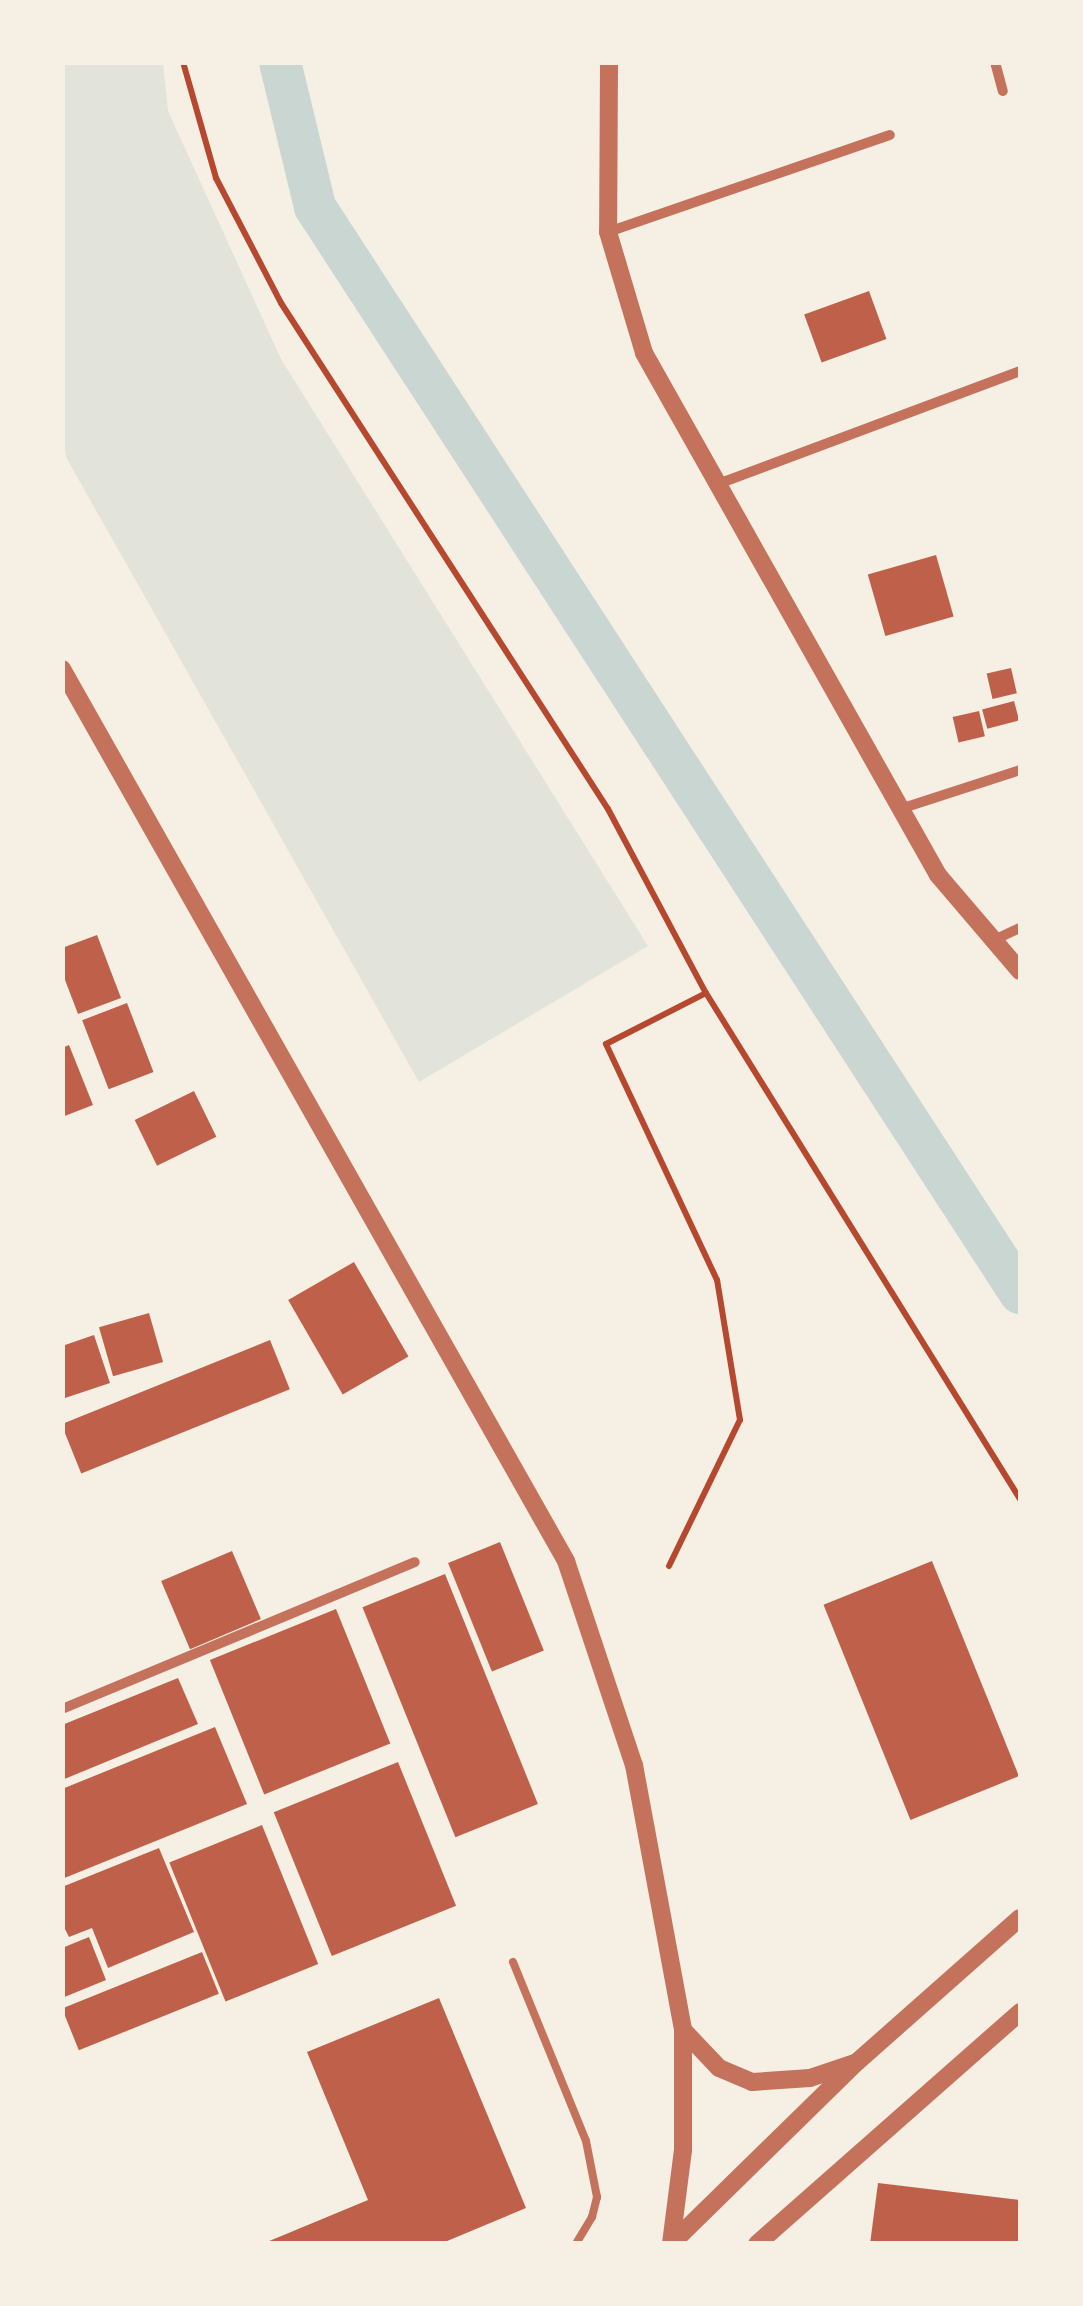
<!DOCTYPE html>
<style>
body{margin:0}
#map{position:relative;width:1083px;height:2306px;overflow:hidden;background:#f6efe4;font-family:Rubik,sans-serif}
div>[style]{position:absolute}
.green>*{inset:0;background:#e2e4dc}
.canal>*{height:42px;margin:-21px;padding:0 21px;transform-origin:21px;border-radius:21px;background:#c9d6d2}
.building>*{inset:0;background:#bf614a;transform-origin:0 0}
.path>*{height:6px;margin:-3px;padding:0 3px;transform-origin:3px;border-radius:3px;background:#b5482f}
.service>*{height:8px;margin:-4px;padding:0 4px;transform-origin:4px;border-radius:4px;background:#c5725c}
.minor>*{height:10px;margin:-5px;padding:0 5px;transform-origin:5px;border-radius:5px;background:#c5725c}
.tertiary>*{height:18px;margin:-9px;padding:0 9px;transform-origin:9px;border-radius:9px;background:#c5725c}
span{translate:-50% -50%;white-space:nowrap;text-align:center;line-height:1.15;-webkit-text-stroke:10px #f6efe4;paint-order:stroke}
.frame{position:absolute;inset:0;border:65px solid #f6efe4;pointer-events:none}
</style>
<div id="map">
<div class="green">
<i style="clip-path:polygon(62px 63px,163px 63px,168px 111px,281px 359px,648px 946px,419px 1082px,67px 459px,62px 440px)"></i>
</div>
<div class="canal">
<i style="left:280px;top:62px;width:149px;rotate:76.4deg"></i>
<i style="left:315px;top:207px;width:1295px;rotate:57.01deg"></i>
</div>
<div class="building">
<i style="left:869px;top:291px;width:51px;height:69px;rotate:70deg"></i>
<i style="left:936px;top:555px;width:64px;height:71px;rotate:74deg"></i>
<i style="left:1011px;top:668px;width:26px;height:25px;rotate:77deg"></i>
<i style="left:1014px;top:701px;width:20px;height:33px;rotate:75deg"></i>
<i style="left:979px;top:711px;width:26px;height:27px;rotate:77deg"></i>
<i style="clip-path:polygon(97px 935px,121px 998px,78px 1014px,62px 972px,62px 948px)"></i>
<i style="left:127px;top:1003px;width:74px;height:48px;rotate:69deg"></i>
<i style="clip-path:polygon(69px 1045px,93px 1105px,62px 1117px,62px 1048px)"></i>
<i style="left:194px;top:1091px;width:51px;height:66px;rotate:64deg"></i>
<i style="left:354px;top:1262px;width:109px;height:76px;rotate:60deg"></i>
<i style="left:149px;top:1313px;width:51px;height:52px;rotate:74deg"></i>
<i style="clip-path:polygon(94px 1335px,110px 1383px,62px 1399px,62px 1346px)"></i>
<i style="left:270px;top:1340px;width:53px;height:225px;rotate:68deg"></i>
<i style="left:500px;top:1542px;width:117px;height:56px;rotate:68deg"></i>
<i style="left:232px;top:1551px;width:74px;height:77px;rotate:67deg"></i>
<i style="left:932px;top:1561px;width:232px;height:117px;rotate:68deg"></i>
<i style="left:445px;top:1574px;width:248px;height:89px;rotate:68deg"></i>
<i style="left:336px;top:1609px;width:145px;height:136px;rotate:68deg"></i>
<i style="clip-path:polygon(178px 1678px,198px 1724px,62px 1780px,62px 1725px)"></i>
<i style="clip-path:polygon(215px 1727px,247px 1804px,62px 1879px,62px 1789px)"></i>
<i style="left:398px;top:1762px;width:155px;height:134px;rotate:68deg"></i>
<i style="left:262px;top:1825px;width:150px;height:100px;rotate:68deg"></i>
<i style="clip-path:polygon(159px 1848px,194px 1932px,108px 1968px,92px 1928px,69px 1937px,62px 1923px,62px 1887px)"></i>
<i style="clip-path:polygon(89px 1937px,106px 1980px,62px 1998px,62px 1948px)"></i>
<i style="left:202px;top:1952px;width:45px;height:151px;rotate:68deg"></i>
<i style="clip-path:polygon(439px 1998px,526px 2208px,440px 2244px,262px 2244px,368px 2200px,307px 2052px)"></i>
<i style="clip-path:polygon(878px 2183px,1020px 2200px,1020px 2244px,870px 2244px)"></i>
</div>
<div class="path">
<i style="left:183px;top:62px;width:121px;rotate:74.1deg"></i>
<i style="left:216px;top:178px;width:141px;rotate:62.5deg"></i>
<i style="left:281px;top:303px;width:602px;rotate:57.13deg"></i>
<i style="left:608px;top:809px;width:208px;rotate:62deg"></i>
<i style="left:706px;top:993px;width:596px;rotate:58.18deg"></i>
<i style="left:669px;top:1566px;width:162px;rotate:-64.1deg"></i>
<i style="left:740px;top:1420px;width:142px;rotate:-99.3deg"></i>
<i style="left:717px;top:1280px;width:261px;rotate:-115.2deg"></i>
<i style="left:606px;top:1044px;width:112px;rotate:-27deg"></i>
</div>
<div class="service">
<i style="left:513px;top:1962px;width:193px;rotate:67.8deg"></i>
<i style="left:586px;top:2141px;width:57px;rotate:78.9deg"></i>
<i style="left:597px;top:2197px;width:21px;rotate:104deg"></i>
<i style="left:592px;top:2217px;width:31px;rotate:121deg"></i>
</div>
<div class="minor">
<i style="left:995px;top:62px;width:30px;rotate:75deg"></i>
<i style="left:608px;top:232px;width:298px;rotate:-19deg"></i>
<i style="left:718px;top:484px;width:322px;rotate:-20.5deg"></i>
<i style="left:900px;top:809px;width:126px;rotate:-18deg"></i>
<i style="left:994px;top:940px;width:29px;rotate:-25deg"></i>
<i style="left:62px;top:1709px;width:382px;rotate:-22.6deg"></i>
</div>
<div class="tertiary">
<i style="left:609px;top:62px;width:170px;rotate:90.3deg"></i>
<i style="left:608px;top:232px;width:126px;rotate:73.4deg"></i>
<i style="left:644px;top:353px;width:599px;rotate:60.61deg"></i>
<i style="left:938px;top:875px;width:126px;rotate:49.5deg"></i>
<i style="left:62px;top:669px;width:1025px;rotate:60.53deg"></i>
<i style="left:566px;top:1561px;width:215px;rotate:71.6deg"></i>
<i style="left:634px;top:1765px;width:269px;rotate:79.5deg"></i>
<i style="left:683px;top:2030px;width:120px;rotate:90deg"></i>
<i style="left:683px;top:2150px;width:95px;rotate:97.3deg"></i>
<i style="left:683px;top:2030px;width:52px;rotate:46.5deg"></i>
<i style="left:719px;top:2068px;width:36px;rotate:23deg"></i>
<i style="left:752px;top:2082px;width:58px;rotate:-3.9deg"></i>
<i style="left:810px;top:2078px;width:47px;rotate:-18.4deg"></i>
<i style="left:671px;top:2244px;width:260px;rotate:-44.4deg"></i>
<i style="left:857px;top:2062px;width:217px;rotate:-41.5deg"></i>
<i style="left:757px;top:2244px;width:351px;rotate:-41.4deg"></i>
</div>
<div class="frame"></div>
</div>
